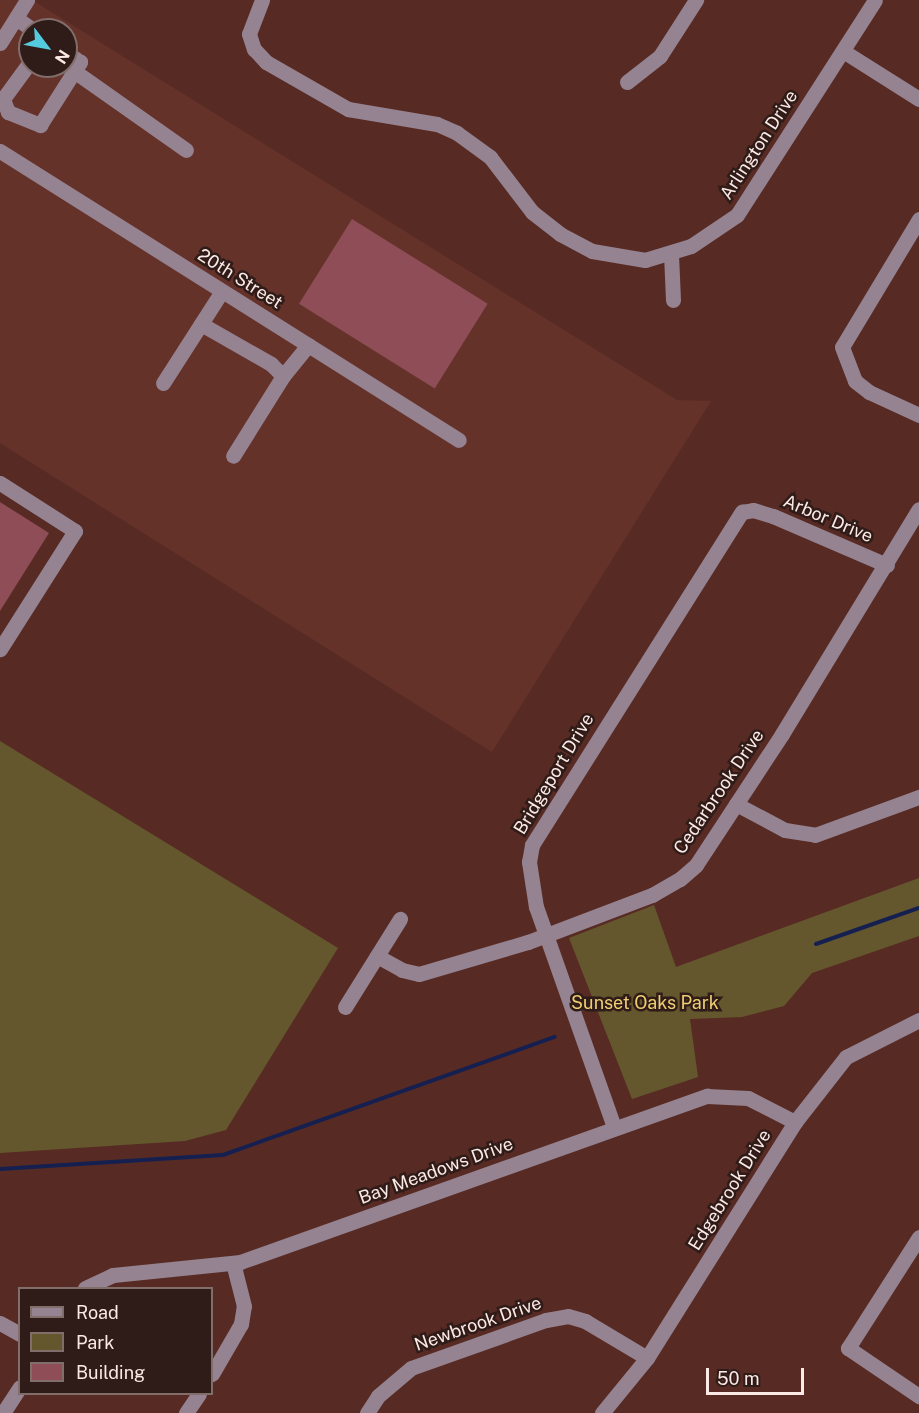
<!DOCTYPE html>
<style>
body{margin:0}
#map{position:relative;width:919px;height:1413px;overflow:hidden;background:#572b24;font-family:"Public Sans",sans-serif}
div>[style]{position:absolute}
.built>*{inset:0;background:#65322a}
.green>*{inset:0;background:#65572d}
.stream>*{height:4px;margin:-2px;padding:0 2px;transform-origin:2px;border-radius:2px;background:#162050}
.building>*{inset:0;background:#8e4d57;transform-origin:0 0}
.minor>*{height:15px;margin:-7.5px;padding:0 7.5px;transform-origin:7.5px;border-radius:7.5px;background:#958392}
span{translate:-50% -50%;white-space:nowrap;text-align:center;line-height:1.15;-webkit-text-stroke:5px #2f1b17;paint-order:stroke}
.street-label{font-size:18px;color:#fbe9e6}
.park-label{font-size:18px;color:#eece71}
.legend{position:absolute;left:18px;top:1287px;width:195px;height:108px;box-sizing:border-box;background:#2f1b17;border:2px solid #816d6a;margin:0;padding:8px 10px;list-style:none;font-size:18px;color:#fbe9e6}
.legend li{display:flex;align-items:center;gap:12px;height:30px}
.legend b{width:30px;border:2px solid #816d6a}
.north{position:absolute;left:18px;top:18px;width:60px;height:60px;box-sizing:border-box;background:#2f1b17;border:2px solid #816d6a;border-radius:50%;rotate:122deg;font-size:16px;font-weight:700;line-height:24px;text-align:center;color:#fbe9e6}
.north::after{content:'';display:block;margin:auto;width:21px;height:27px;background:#54cade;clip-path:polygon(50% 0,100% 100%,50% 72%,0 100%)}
.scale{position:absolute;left:706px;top:1368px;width:98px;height:27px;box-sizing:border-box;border:3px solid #fbe9e6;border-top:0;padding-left:8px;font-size:18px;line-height:21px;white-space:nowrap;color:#fbe9e6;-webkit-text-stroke:4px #2f1b17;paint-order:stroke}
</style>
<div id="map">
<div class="built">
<i style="clip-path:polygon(evenodd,0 0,32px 0,677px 400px,711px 401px,492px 752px,0 443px,0 0,30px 30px,66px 30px,66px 66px,30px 66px,30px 30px)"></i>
</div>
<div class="green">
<i style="clip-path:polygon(0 741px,338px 948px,226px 1130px,185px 1141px,0 1153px)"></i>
<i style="clip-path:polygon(919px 878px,919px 936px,812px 973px,784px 1006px,742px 1017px,690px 1019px,698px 1077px,632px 1099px,569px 938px,654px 905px,676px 967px)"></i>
</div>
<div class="stream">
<i style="left:816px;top:944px;width:109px;rotate:-19.3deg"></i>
<i style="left:0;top:1169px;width:223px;rotate:-3.6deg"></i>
<i style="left:223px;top:1155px;width:352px;rotate:-19.6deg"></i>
</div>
<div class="building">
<i style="left:352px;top:219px;width:160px;height:100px;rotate:32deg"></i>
<i style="clip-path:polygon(0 502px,49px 533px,0 611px)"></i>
</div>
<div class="minor">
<i style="left:262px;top:0;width:36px;rotate:111deg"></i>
<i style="left:249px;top:34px;width:16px;rotate:72deg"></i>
<i style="left:254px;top:49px;width:18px;rotate:47deg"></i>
<i style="left:266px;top:62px;width:95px;rotate:29.8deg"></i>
<i style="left:348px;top:109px;width:90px;rotate:9.6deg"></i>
<i style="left:437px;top:124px;width:22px;rotate:24deg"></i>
<i style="left:457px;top:133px;width:41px;rotate:36deg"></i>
<i style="left:490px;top:157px;width:69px;rotate:52.6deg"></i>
<i style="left:532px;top:212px;width:36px;rotate:38deg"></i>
<i style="left:560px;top:234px;width:36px;rotate:28deg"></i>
<i style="left:592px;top:251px;width:54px;rotate:9.6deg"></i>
<i style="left:645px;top:260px;width:48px;rotate:-16.9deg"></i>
<i style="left:691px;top:246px;width:55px;rotate:-34deg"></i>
<i style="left:737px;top:215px;width:255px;rotate:-57.3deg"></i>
<i style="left:16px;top:18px;width:21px;rotate:35deg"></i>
<i style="left:0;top:43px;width:51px;rotate:-57.9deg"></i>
<i style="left:843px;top:51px;width:90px;rotate:32.3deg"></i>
<i style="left:30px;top:62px;width:46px;rotate:126.1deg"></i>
<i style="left:3px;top:99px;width:14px;rotate:69deg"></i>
<i style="left:8px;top:112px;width:35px;rotate:22deg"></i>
<i style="left:40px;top:125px;width:75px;rotate:-57.6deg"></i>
<i style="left:80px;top:62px;width:17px;rotate:-144deg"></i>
<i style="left:74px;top:71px;width:137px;rotate:35.2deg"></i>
<i style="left:627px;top:82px;width:42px;rotate:-38.2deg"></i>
<i style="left:660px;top:56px;width:67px;rotate:-57.3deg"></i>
<i style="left:0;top:151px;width:542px;rotate:32.2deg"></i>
<i style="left:919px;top:219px;width:149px;rotate:121deg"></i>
<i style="left:842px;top:347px;width:36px;rotate:69deg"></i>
<i style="left:855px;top:381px;width:18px;rotate:38deg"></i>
<i style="left:869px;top:392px;width:55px;rotate:24.7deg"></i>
<i style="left:671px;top:254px;width:46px;rotate:87.5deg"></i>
<i style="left:201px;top:324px;width:81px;rotate:29.7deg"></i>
<i style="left:271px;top:364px;width:17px;rotate:45deg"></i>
<i style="left:283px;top:376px;width:94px;rotate:122deg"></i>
<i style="left:283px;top:376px;width:40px;rotate:-51deg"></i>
<i style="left:163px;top:383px;width:109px;rotate:-57.3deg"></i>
<i style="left:0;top:483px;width:89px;rotate:32.6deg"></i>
<i style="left:75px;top:531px;width:140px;rotate:122.4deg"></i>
<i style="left:736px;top:804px;width:55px;rotate:28deg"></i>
<i style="left:785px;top:830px;width:30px;rotate:9deg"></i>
<i style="left:815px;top:835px;width:111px;rotate:-20.1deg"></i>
<i style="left:377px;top:956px;width:29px;rotate:29deg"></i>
<i style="left:402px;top:970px;width:17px;rotate:13deg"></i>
<i style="left:419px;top:974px;width:114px;rotate:-16.4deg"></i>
<i style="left:528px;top:942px;width:133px;rotate:-20.8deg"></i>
<i style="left:652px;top:895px;width:32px;rotate:-30deg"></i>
<i style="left:680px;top:879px;width:21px;rotate:-41deg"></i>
<i style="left:696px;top:865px;width:157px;rotate:-56.7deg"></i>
<i style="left:782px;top:734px;width:263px;rotate:-58.7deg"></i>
<i style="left:345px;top:1007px;width:104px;rotate:-58deg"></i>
<i style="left:614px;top:1127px;width:233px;rotate:-109.5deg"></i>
<i style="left:536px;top:907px;width:46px;rotate:-98.8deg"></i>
<i style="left:529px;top:862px;width:17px;rotate:-80deg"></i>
<i style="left:532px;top:845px;width:394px;rotate:-57.8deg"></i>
<i style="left:742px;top:512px;width:11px;rotate:-10deg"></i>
<i style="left:753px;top:510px;width:21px;rotate:17deg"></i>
<i style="left:773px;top:516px;width:124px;rotate:23.3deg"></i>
<i style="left:919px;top:1237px;width:132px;rotate:122.6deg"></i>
<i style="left:848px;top:1348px;width:86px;rotate:34.1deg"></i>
<i style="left:85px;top:1288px;width:31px;rotate:-25deg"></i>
<i style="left:113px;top:1275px;width:128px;rotate:-5.8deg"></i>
<i style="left:240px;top:1262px;width:496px;rotate:-19.6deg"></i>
<i style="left:707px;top:1096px;width:41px;rotate:2.8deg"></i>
<i style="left:748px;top:1098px;width:53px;rotate:27.1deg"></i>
<i style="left:0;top:1323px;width:23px;rotate:29deg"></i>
<i style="left:212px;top:1374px;width:58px;rotate:-59.9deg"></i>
<i style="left:241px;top:1324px;width:18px;rotate:-81deg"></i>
<i style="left:244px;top:1306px;width:44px;rotate:-104.3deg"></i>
<i style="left:3px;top:1413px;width:31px;rotate:-57deg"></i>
<i style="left:186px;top:1413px;width:23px;rotate:-56deg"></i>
<i style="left:367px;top:1413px;width:20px;rotate:-57deg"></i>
<i style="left:378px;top:1396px;width:43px;rotate:-40.3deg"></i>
<i style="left:411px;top:1368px;width:143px;rotate:-19.6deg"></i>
<i style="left:546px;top:1320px;width:22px;rotate:-10deg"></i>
<i style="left:568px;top:1316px;width:18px;rotate:16deg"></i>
<i style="left:585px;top:1321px;width:72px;rotate:30.8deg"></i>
<i style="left:602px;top:1413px;width:71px;rotate:-50.7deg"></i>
<i style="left:647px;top:1358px;width:279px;rotate:-57.9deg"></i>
<i style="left:795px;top:1122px;width:83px;rotate:-51.9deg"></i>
<i style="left:846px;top:1057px;width:82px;rotate:-26.9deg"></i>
</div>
<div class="street-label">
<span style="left:759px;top:145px;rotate:-57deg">Arlington Drive</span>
<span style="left:240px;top:279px;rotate:32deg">20th Street</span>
<span style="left:828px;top:519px;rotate:23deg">Arbor Drive</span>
<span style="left:554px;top:774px;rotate:-59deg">Bridgeport Drive</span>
<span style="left:719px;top:792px;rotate:-56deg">Cedarbrook Drive</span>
<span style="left:436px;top:1171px;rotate:-20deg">Bay Meadows Drive</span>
<span style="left:730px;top:1190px;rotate:-58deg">Edgebrook Drive</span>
<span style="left:478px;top:1324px;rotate:-19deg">Newbrook Drive</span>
</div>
<div class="park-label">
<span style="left:645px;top:1003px">Sunset Oaks Park</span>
</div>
<ul class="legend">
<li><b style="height:8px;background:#958392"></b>Road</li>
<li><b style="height:16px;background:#65572d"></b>Park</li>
<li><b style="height:16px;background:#8e4d57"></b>Building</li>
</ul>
<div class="north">N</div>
<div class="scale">50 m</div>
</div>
